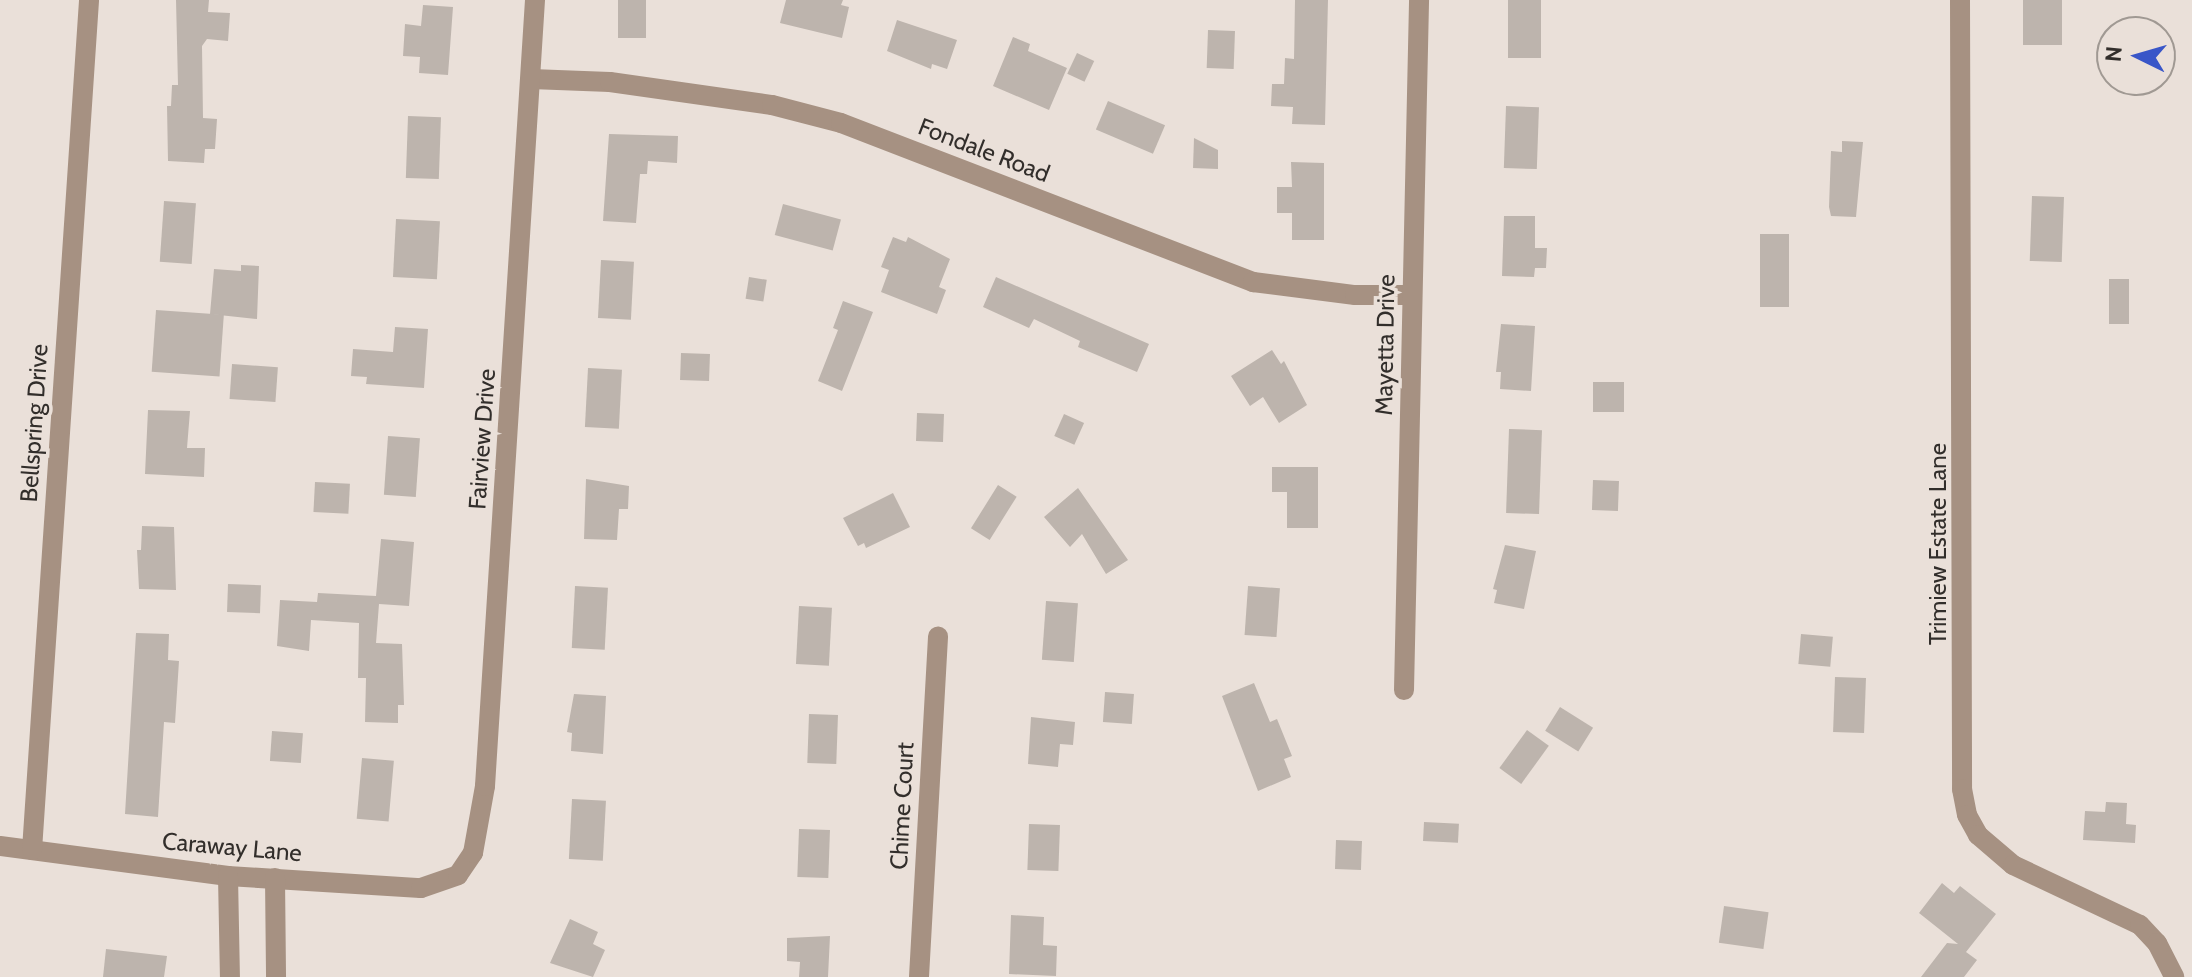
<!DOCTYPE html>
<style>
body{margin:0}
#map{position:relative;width:2192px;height:977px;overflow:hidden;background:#eae0d9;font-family:Cabin,sans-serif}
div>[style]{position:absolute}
.building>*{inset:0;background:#bdb4ad;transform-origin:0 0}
.minor>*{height:20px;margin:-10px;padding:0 10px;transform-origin:10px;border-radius:10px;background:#a69182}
span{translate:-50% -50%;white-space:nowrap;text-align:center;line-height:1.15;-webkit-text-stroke:7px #eae0d9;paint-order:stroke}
.street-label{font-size:24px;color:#322e2b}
.north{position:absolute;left:2096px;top:16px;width:80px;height:80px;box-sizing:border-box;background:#eae0d9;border:2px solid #a09993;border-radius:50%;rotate:275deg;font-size:22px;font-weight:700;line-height:32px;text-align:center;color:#322e2b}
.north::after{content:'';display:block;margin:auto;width:28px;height:36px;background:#3956c8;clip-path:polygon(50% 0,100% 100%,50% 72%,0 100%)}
</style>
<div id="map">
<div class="building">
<i style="clip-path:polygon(176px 0,209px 0,208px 12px,230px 13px,228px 41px,207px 39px,202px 46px,203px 118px,217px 119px,215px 149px,205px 149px,204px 163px,168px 161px,167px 106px,171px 106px,172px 85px,178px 85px)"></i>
<i style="left:618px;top:0;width:28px;height:38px"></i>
<i style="clip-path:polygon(786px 0,843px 0,841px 5px,849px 7px,842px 38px,780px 23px)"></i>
<i style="clip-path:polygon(1295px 0,1328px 0,1325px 125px,1292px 124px,1293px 107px,1271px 106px,1272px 84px,1284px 84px,1285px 58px,1294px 59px)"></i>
<i style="left:1508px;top:0;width:33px;height:58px"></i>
<i style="left:2023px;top:0;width:39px;height:45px"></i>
<i style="clip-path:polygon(423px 5px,453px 7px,448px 75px,419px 73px,420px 57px,403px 56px,405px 24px,421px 26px)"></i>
<i style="clip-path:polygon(897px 20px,957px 40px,947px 69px,932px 64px,931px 69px,887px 51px)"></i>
<i style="left:1208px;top:30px;width:27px;height:38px;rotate:2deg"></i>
<i style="clip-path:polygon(1013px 37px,1030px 44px,1028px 51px,1067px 68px,1049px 110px,993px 86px)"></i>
<i style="left:1077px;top:53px;width:19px;height:23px;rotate:25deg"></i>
<i style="left:1108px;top:101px;width:62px;height:31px;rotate:23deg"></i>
<i style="left:1506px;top:106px;width:33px;height:62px;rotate:2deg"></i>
<i style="left:408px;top:116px;width:33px;height:62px;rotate:2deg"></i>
<i style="clip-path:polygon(609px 134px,678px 136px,677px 163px,648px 161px,647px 174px,640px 174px,636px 223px,603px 221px)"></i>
<i style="clip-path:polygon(1194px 138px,1218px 150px,1218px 169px,1193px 168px)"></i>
<i style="clip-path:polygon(1842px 141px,1863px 142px,1856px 217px,1831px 216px,1829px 207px,1831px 151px,1842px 152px)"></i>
<i style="clip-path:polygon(1291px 162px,1324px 163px,1324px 240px,1292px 240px,1292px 213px,1277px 213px,1277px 187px,1292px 187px)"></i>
<i style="left:2032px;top:196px;width:32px;height:65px;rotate:2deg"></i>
<i style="left:164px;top:201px;width:32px;height:61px;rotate:4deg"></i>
<i style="left:783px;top:204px;width:60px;height:32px;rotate:15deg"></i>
<i style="clip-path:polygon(1504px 216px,1535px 216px,1535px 248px,1547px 248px,1546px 268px,1535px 268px,1534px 277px,1502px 276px)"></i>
<i style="left:396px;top:219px;width:44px;height:58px;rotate:3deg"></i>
<i style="left:1760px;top:234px;width:29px;height:73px"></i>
<i style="clip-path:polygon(893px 237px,906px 242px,908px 237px,950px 259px,939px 287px,946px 290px,937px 314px,881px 292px,889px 270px,881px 267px)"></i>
<i style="left:601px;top:260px;width:33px;height:58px;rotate:3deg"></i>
<i style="clip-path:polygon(241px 265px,259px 266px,257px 319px,210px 314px,214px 269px,241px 271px)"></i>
<i style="left:749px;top:277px;width:18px;height:22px;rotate:9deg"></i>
<i style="clip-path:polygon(996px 277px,1149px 344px,1137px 372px,1078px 347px,1080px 341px,1034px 319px,1029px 328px,983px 307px)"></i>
<i style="left:2109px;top:279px;width:20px;height:45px"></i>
<i style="clip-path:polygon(843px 301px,873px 312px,842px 391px,818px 381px,838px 330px,833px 328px)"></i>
<i style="left:156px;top:310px;width:68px;height:62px;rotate:4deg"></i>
<i style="clip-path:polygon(1501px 324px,1535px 326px,1531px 391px,1500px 389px,1501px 372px,1496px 372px)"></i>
<i style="clip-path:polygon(395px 327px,428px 329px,424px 388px,366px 384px,367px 377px,351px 376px,353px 349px,393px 352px)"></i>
<i style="clip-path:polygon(1272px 350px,1281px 364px,1284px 361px,1307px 405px,1279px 423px,1263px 397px,1250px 406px,1231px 376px)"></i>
<i style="left:681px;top:353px;width:29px;height:27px;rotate:2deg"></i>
<i style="left:232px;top:364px;width:46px;height:35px;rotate:4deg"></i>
<i style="left:588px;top:368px;width:34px;height:59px;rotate:3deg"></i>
<i style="left:1593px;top:382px;width:31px;height:30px"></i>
<i style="clip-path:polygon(148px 410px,190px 411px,187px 448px,205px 448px,204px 477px,145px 474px)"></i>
<i style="left:917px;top:413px;width:27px;height:28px;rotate:2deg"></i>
<i style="left:1064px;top:414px;width:22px;height:24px;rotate:24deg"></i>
<i style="left:1509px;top:429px;width:33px;height:84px;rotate:2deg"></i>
<i style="left:388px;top:436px;width:32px;height:59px;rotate:4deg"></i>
<i style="clip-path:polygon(1272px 467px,1318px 467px,1318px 528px,1287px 528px,1287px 492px,1272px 492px)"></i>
<i style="clip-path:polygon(586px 479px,629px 486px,628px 509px,619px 509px,617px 540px,584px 539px)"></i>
<i style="left:1593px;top:480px;width:26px;height:30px;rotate:2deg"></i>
<i style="left:315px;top:482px;width:35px;height:30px;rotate:3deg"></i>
<i style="left:998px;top:485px;width:22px;height:51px;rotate:32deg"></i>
<i style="clip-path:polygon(1078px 488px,1128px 560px,1106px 574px,1082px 534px,1070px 547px,1044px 517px)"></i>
<i style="clip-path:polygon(893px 493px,910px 527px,866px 548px,864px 543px,858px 546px,843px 518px)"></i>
<i style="clip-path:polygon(142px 526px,174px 527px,176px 590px,139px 589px,137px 550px,141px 550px)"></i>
<i style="clip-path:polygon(381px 539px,414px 542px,409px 606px,379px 604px,376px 643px,402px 644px,404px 705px,398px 705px,398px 723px,365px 722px,366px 678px,358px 678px,359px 623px,311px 620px,309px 651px,277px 646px,280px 600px,317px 602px,318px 593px,376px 596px)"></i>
<i style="clip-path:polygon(1505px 545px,1536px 551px,1524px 609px,1494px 603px,1497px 590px,1493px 589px)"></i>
<i style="left:228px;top:584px;width:33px;height:28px;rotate:2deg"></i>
<i style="left:575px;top:586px;width:33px;height:62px;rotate:3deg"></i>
<i style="left:1248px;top:586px;width:32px;height:49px;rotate:4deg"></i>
<i style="left:1046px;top:601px;width:32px;height:59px;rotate:4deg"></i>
<i style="left:799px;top:606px;width:33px;height:58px;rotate:3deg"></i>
<i style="clip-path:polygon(136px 633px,169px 634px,168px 660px,179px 661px,175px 723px,164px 722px,158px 817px,125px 814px)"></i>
<i style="left:1801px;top:634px;width:32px;height:30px;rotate:5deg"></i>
<i style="left:1835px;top:677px;width:31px;height:55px;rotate:2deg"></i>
<i style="clip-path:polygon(1254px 683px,1270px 722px,1277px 719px,1292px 756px,1284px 759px,1291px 777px,1258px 791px,1222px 696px)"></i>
<i style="left:1105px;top:692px;width:29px;height:30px;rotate:4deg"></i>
<i style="clip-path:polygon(574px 694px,606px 696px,603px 754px,571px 751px,572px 733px,567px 732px)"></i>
<i style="left:1560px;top:707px;width:39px;height:28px;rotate:32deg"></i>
<i style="left:809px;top:714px;width:29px;height:49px;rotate:2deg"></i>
<i style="clip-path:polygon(1031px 717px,1075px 722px,1073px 745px,1060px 744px,1058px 767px,1028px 764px)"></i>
<i style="left:1527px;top:730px;width:27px;height:47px;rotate:36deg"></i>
<i style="left:272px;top:731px;width:31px;height:30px;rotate:4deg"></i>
<i style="left:362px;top:758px;width:32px;height:61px;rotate:5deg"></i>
<i style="left:572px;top:799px;width:34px;height:60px;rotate:3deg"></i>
<i style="clip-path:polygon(2106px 802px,2127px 803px,2126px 824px,2136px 825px,2135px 843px,2083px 840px,2085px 811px,2105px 812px)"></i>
<i style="left:1424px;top:822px;width:35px;height:19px;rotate:3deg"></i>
<i style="left:1029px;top:824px;width:31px;height:46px;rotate:2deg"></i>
<i style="left:799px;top:829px;width:31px;height:48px;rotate:2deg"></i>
<i style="left:1336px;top:840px;width:26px;height:29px;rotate:2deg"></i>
<i style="clip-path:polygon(1942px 883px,1954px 893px,1960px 886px,1996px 914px,1966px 952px,1977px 960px,1964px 977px,1921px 977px,1947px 943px,1958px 944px,1919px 913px)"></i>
<i style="left:1724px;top:906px;width:45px;height:37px;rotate:8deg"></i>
<i style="clip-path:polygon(1011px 915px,1044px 917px,1043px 945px,1057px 946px,1056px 976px,1009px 974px)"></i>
<i style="clip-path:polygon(570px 919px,598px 932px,593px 944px,605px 950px,593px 977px,550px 963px)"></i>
<i style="clip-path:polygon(830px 936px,828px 977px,799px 977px,800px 962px,787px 961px,787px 938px)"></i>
<i style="clip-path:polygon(106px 949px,167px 956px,164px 977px,103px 977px)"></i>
</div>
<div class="minor">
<i style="left:1960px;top:0;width:789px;rotate:89.85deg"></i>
<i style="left:1962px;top:789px;width:26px;rotate:79deg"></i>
<i style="left:1967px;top:815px;width:23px;rotate:61deg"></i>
<i style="left:1978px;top:835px;width:46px;rotate:40.6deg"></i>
<i style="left:2013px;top:865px;width:140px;rotate:25.3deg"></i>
<i style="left:2140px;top:925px;width:25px;rotate:47deg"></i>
<i style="left:2157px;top:943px;width:38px;rotate:63deg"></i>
<i style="left:531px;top:79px;width:79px;rotate:2.2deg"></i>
<i style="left:610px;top:82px;width:164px;rotate:8.1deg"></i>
<i style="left:772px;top:105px;width:71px;rotate:14.6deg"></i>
<i style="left:841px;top:123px;width:442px;rotate:21.1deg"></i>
<i style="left:1253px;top:282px;width:103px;rotate:7.3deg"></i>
<i style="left:1355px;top:295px;width:57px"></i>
<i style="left:1404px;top:690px;width:690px;rotate:-88.75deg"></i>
<i style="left:0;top:846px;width:230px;rotate:7.5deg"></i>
<i style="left:228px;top:876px;width:193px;rotate:3.6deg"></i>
<i style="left:421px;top:888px;width:39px;rotate:-19deg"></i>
<i style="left:458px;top:875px;width:27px;rotate:-56deg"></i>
<i style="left:473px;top:853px;width:68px;rotate:-79.8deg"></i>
<i style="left:485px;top:786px;width:788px;rotate:-86.36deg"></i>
<i style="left:32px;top:850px;width:852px;rotate:-86.16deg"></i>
<i style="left:228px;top:876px;width:101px;rotate:88.9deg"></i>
<i style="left:275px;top:878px;width:99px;rotate:89.4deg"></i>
<i style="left:919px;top:977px;width:341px;rotate:-86.8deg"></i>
</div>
<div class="street-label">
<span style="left:984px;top:150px;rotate:21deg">Fondale Road</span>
<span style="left:1385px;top:345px;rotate:-89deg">Mayetta Drive</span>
<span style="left:34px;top:423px;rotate:-86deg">Bellspring Drive</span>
<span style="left:482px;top:439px;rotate:-86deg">Fairview Drive</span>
<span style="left:1938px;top:544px;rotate:-90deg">Trimiew Estate Lane</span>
<span style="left:902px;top:806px;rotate:-87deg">Chime Court</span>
<span style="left:232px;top:847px;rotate:5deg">Caraway Lane</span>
</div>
<div class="north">N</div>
</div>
